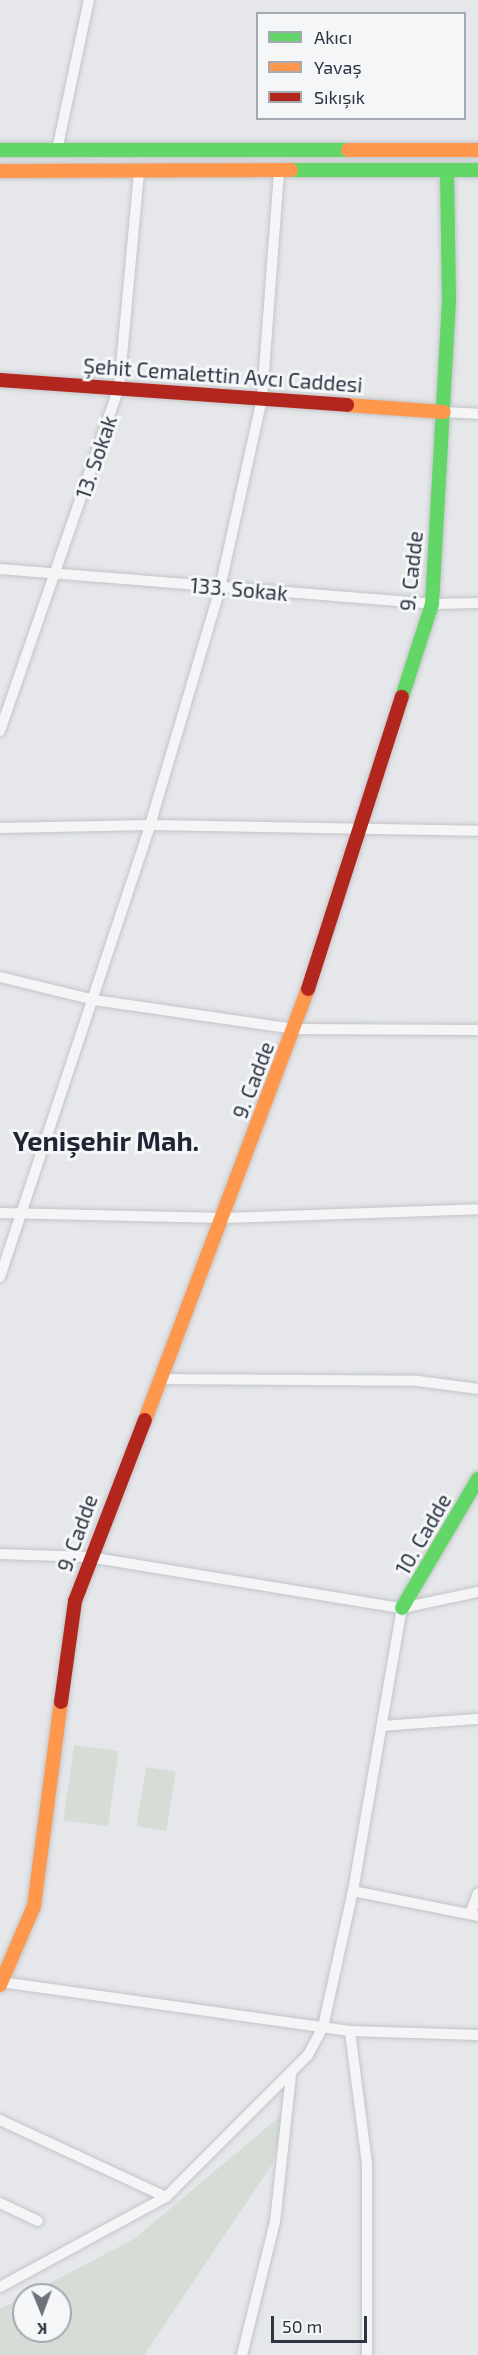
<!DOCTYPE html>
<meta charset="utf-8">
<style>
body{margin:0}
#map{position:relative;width:478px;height:2355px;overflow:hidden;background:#e5e7ea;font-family:"Exo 2",sans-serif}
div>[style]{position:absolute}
.green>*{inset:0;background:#d6ddd6;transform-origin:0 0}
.roads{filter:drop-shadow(0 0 2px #c3c5c8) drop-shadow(0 0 2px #c3c5c8)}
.street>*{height:10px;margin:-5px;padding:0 5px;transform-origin:5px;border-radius:5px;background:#f5f5f7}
.fast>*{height:14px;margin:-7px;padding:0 7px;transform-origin:7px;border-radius:7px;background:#63d668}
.slow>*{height:14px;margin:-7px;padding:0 7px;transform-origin:7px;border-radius:7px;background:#ff974d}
.jam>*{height:14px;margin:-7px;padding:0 7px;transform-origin:7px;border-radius:7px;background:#b3261e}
span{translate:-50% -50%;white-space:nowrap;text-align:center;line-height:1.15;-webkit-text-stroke:6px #f4f6f8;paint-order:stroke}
.street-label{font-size:21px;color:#2d3443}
.district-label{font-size:27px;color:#1f2534;font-weight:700}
.legend{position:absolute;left:256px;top:12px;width:210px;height:108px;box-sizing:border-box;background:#f4f6f8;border:2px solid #a4a8b0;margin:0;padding:8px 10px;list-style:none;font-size:18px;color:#2d3443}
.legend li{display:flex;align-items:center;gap:12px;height:30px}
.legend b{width:30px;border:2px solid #a4a8b0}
.north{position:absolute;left:12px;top:2283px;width:60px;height:60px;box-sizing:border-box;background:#f4f6f8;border:2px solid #a4a8b0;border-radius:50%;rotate:179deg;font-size:16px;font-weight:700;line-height:24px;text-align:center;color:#2d3443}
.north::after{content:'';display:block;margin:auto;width:21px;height:27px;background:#6d737d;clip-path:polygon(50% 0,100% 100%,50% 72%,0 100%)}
.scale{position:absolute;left:271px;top:2316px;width:96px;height:27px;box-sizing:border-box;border:3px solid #2d3443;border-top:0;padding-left:8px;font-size:18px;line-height:21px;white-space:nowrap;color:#2d3443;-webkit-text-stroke:4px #f4f6f8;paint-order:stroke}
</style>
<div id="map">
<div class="green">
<i style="left:74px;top:1745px;width:45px;height:76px;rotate:8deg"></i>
<i style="left:146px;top:1767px;width:30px;height:60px;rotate:9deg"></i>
<i style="clip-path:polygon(284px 2113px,273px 2163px,144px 2355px,0 2355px,0 2309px,24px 2297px,24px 2331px,60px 2331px,60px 2295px,27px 2295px,134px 2239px)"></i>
</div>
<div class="roads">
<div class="street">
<i style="left:57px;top:150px;width:153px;rotate:-78deg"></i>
<i style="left:444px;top:412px;width:34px;rotate:3deg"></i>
<i style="left:0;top:569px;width:433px;rotate:4.6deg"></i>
<i style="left:432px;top:604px;width:46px;rotate:-1.2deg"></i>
<i style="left:0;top:731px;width:363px;rotate:-70.9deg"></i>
<i style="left:119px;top:388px;width:218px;rotate:-84.7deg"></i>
<i style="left:0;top:828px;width:150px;rotate:-1.1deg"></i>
<i style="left:150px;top:825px;width:328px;rotate:1deg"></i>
<i style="left:0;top:977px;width:97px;rotate:13.7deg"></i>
<i style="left:94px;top:1000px;width:203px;rotate:8.2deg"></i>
<i style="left:295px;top:1029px;width:183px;rotate:0.3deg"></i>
<i style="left:0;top:1213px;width:224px;rotate:1.3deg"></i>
<i style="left:224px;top:1218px;width:254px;rotate:-2deg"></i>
<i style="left:0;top:1277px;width:476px;rotate:-71.6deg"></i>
<i style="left:150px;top:825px;width:247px;rotate:-73.5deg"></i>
<i style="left:220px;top:588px;width:195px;rotate:-77.5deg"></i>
<i style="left:262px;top:398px;width:228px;rotate:-85.7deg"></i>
<i style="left:159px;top:1379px;width:259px;rotate:0.4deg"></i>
<i style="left:418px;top:1381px;width:61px;rotate:7.6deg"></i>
<i style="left:0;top:1554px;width:89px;rotate:1.9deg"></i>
<i style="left:89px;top:1557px;width:317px;rotate:9.3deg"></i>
<i style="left:402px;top:1608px;width:78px;rotate:-11.9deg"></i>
<i style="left:382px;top:1726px;width:96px;rotate:-4.2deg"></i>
<i style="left:353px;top:1891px;width:127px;rotate:11.3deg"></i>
<i style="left:470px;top:1914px;width:22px;rotate:-69deg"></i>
<i style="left:1px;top:1982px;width:352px;rotate:8deg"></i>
<i style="left:350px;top:2031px;width:128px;rotate:1.8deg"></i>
<i style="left:350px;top:2031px;width:134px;rotate:82.7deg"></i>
<i style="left:367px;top:2164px;width:191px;rotate:90deg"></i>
<i style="left:0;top:2120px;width:183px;rotate:24.9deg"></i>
<i style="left:0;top:2203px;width:42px;rotate:25.3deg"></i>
<i style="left:0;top:2287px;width:189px;rotate:-28.5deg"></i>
<i style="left:166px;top:2197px;width:201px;rotate:-45deg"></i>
<i style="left:308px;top:2055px;width:32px;rotate:-62deg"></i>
<i style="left:323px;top:2027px;width:139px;rotate:-77.6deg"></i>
<i style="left:353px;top:1891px;width:287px;rotate:-80.2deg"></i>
<i style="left:242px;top:2355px;width:137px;rotate:-76.1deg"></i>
<i style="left:275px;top:2222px;width:148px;rotate:-83.8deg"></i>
</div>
<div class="fast">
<i style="left:0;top:150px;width:348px"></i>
<i style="left:291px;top:170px;width:187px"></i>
<i style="left:402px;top:697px;width:98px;rotate:-72.1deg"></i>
<i style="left:432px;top:604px;width:305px;rotate:-86.8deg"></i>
<i style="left:449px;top:299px;width:129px;rotate:-90.9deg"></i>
<i style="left:402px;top:1608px;width:150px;rotate:-59.5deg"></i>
</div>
<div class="slow">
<i style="left:348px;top:150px;width:130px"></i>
<i style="left:0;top:171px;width:291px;rotate:-0.2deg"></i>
<i style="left:347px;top:405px;width:97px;rotate:4.1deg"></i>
<i style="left:145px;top:1420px;width:461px;rotate:-69.3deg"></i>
<i style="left:0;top:1985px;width:86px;rotate:-66.7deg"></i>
<i style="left:34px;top:1906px;width:206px;rotate:-82.5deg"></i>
</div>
<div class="jam">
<i style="left:0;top:380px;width:348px;rotate:4.1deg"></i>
<i style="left:308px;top:989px;width:307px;rotate:-72.2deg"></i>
<i style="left:61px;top:1702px;width:102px;rotate:-82.1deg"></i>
<i style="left:75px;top:1601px;width:194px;rotate:-68.9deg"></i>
</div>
</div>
<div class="street-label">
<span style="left:223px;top:375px;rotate:4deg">Şehit Cemalettin Avcı Caddesi</span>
<span style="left:96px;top:457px;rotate:-71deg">13. Sokak</span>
<span style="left:411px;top:571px;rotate:-84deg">9. Cadde</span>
<span style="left:239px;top:589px;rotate:5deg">133. Sokak</span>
<span style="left:253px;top:1080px;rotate:-69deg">9. Cadde</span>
<span style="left:77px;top:1533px;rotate:-70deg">9. Cadde</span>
<span style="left:423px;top:1534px;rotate:-60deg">10. Cadde</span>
</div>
<div class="district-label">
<span style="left:106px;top:1141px">Yenişehir Mah.</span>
</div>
<ul class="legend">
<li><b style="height:8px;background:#63d668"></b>Akıcı</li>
<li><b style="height:8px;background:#ff974d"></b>Yavaş</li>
<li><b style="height:8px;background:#b3261e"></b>Sıkışık</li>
</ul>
<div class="north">K</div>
<div class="scale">50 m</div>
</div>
